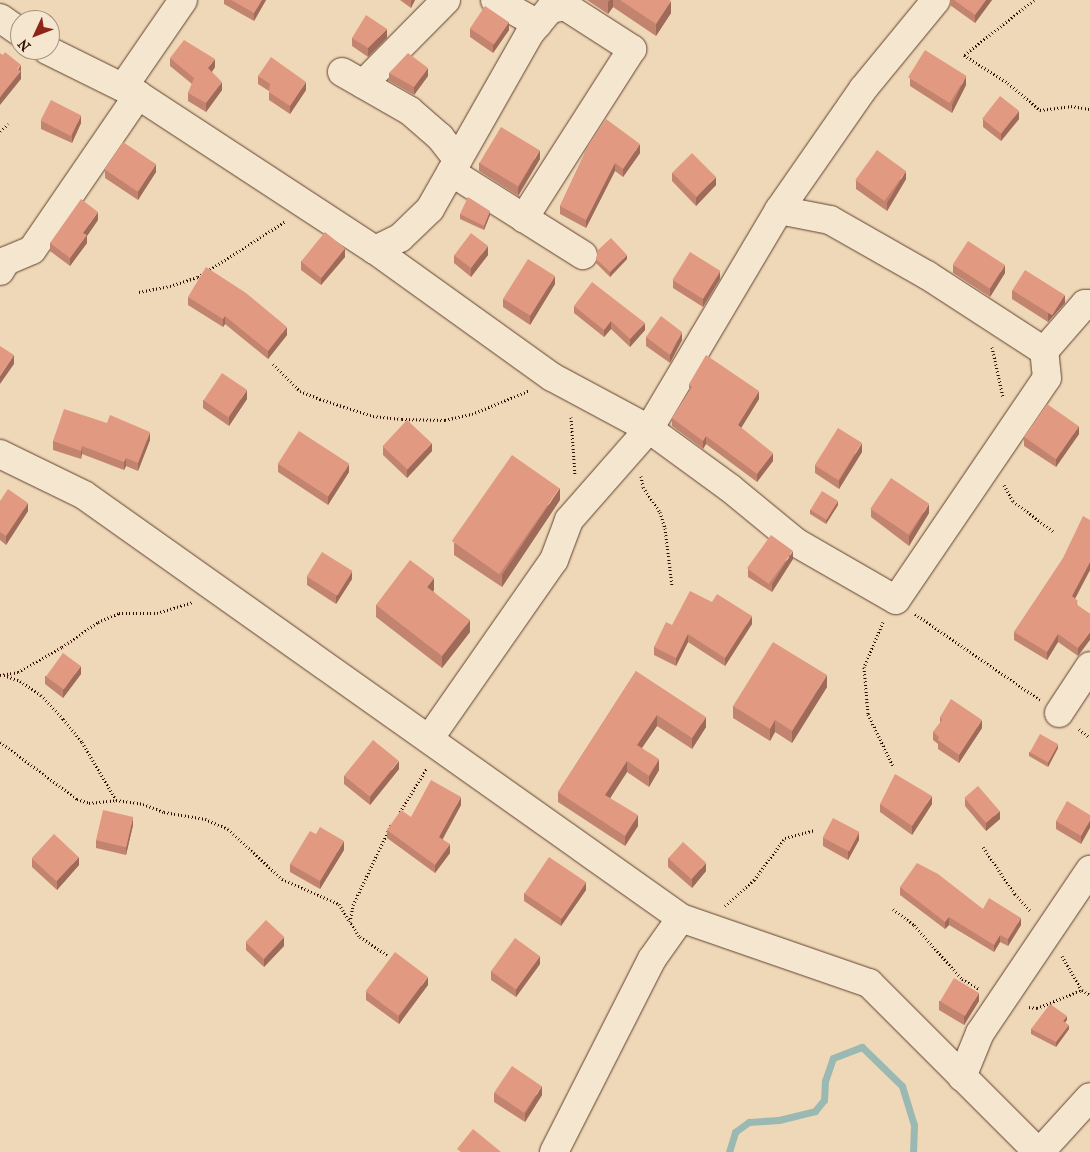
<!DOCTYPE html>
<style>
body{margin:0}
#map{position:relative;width:1090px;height:1152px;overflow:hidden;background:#efd8b7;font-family:"IM FELL French Canon",serif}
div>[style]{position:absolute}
.stream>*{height:7px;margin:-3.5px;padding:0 3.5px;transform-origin:3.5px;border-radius:3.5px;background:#9ab9b2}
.path>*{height:3px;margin-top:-1.5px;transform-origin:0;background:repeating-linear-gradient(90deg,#300e03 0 1px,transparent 0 3.5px)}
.roads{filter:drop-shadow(0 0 1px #604030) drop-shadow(0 0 1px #604030)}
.minor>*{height:28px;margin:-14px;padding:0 14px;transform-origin:14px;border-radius:14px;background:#f5e6d0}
.wall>*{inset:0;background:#c2846f}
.shaded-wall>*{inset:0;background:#9e6b5a}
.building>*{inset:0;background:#e19981;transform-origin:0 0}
span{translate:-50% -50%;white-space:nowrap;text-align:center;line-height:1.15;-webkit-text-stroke:4px #f5e6d0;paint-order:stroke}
.north{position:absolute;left:10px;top:10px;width:50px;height:50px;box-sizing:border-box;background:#f5e6d0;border:1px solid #a6907e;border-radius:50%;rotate:227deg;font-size:14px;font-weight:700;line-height:20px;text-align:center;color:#300e03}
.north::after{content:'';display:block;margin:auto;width:18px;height:22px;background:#8f2418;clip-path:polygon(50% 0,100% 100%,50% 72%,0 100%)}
</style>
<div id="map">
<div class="stream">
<i style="left:729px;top:1152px;width:21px;rotate:-73deg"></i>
<i style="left:735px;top:1132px;width:17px;rotate:-36deg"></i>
<i style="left:749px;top:1122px;width:30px;rotate:-4deg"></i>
<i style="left:779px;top:1120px;width:37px;rotate:-14deg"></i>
<i style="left:815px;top:1111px;width:14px;rotate:-51deg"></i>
<i style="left:824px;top:1100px;width:19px;rotate:-87deg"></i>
<i style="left:825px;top:1081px;width:24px;rotate:-71deg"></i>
<i style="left:833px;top:1058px;width:31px;rotate:-21deg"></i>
<i style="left:862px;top:1047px;width:56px;rotate:44.3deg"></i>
<i style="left:902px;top:1086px;width:41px;rotate:72.9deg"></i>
<i style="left:914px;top:1125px;width:27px;rotate:92deg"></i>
</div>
<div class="path">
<i style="left:1034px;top:0;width:89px;rotate:141.8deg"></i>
<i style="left:964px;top:55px;width:52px;rotate:32.5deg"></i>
<i style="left:1008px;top:83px;width:42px;rotate:40.2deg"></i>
<i style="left:1040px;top:110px;width:31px;rotate:-7deg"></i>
<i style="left:1071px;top:106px;width:19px;rotate:9deg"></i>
<i style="left:0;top:131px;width:11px;rotate:-41deg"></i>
<i style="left:139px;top:292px;width:32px;rotate:-11deg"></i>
<i style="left:170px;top:286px;width:29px;rotate:-18deg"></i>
<i style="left:198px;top:277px;width:104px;rotate:-32.5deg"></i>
<i style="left:992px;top:347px;width:51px;rotate:77.6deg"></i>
<i style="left:273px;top:364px;width:38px;rotate:45deg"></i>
<i style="left:300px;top:391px;width:22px;rotate:22deg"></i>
<i style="left:320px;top:399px;width:56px;rotate:17.8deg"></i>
<i style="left:373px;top:416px;width:29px;rotate:6deg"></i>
<i style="left:402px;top:419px;width:43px;rotate:1.3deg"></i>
<i style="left:445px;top:420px;width:28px;rotate:-13deg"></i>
<i style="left:472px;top:414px;width:61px;rotate:-22.3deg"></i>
<i style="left:571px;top:417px;width:58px;rotate:86.1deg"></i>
<i style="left:641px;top:476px;width:11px;rotate:80deg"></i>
<i style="left:643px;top:487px;width:30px;rotate:56deg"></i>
<i style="left:660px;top:512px;width:17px;rotate:73deg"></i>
<i style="left:665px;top:528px;width:58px;rotate:83.1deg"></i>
<i style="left:1004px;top:485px;width:18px;rotate:61deg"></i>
<i style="left:1013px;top:501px;width:51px;rotate:37.1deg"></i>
<i style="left:915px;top:614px;width:152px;rotate:34.5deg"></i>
<i style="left:883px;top:622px;width:49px;rotate:112.9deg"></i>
<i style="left:864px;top:667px;width:47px;rotate:85.1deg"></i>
<i style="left:868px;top:714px;width:58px;rotate:64.3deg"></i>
<i style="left:0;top:675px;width:18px;rotate:-9deg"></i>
<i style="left:18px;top:672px;width:51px;rotate:-29.6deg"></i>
<i style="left:62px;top:647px;width:44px;rotate:-34.8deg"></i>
<i style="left:98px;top:622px;width:23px;rotate:-23deg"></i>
<i style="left:119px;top:613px;width:38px"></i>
<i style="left:157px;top:613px;width:37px;rotate:-17deg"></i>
<i style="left:4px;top:675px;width:17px;rotate:21deg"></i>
<i style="left:20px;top:681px;width:25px;rotate:34deg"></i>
<i style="left:41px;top:695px;width:33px;rotate:47deg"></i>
<i style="left:63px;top:719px;width:30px;rotate:50deg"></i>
<i style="left:82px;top:742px;width:67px;rotate:59.6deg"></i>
<i style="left:1079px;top:729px;width:14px;rotate:39deg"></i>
<i style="left:0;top:742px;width:96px;rotate:36.5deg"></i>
<i style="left:77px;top:799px;width:13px;rotate:18deg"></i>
<i style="left:89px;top:803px;width:27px;rotate:-6deg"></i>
<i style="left:116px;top:800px;width:27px;rotate:8deg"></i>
<i style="left:143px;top:804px;width:22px;rotate:21deg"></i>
<i style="left:164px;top:812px;width:42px;rotate:9.7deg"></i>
<i style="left:205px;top:819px;width:25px;rotate:23deg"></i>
<i style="left:228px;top:829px;width:74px;rotate:42.8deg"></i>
<i style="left:282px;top:879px;width:62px;rotate:23.7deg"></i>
<i style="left:339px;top:904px;width:21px;rotate:59deg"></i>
<i style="left:400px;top:812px;width:52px;rotate:-58.5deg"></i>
<i style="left:983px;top:847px;width:57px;rotate:55.8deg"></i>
<i style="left:1015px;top:894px;width:24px;rotate:48deg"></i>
<i style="left:725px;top:906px;width:39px;rotate:-42deg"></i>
<i style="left:754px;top:880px;width:52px;rotate:-53.6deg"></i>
<i style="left:785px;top:838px;width:30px;rotate:-15deg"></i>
<i style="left:893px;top:909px;width:26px;rotate:37deg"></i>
<i style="left:914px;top:925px;width:72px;rotate:48.4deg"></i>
<i style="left:962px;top:979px;width:20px;rotate:30deg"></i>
<i style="left:387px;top:955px;width:34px;rotate:-146deg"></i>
<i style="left:359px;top:936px;width:17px;rotate:-123deg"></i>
<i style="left:350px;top:922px;width:17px;rotate:-80deg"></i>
<i style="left:353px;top:905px;width:91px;rotate:-64.6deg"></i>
<i style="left:1062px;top:956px;width:39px;rotate:60deg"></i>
<i style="left:1082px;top:990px;width:9px;rotate:32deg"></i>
<i style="left:1029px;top:1007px;width:8px;rotate:7deg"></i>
<i style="left:1037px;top:1008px;width:48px;rotate:-21.8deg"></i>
</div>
<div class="roads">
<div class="minor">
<i style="left:495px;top:0;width:49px;rotate:29.2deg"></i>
<i style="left:0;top:18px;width:24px;rotate:35deg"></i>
<i style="left:47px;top:50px;width:102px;rotate:26.3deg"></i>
<i style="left:138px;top:95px;width:283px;rotate:33.2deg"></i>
<i style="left:375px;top:250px;width:218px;rotate:35.7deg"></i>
<i style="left:552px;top:377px;width:110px;rotate:28.2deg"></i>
<i style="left:649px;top:429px;width:100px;rotate:36.1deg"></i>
<i style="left:730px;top:488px;width:87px;rotate:39.4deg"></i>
<i style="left:797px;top:543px;width:114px;rotate:29.9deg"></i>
<i style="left:896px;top:600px;width:268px;rotate:-55.8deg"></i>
<i style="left:1047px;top:378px;width:27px;rotate:-96deg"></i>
<i style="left:1044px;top:351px;width:62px;rotate:-48.9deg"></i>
<i style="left:1085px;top:304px;width:5px"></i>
<i style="left:342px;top:72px;width:78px;rotate:29.8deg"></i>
<i style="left:410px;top:111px;width:40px;rotate:41deg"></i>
<i style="left:440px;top:137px;width:29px;rotate:52deg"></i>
<i style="left:363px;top:84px;width:118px;rotate:-45.3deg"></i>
<i style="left:124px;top:86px;width:104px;rotate:-55.5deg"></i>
<i style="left:451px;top:172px;width:156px;rotate:32.2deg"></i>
<i style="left:779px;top:210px;width:52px;rotate:11.1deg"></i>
<i style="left:830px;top:220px;width:112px;rotate:29.6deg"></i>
<i style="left:927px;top:275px;width:140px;rotate:33deg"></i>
<i style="left:375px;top:250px;width:28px;rotate:-26deg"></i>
<i style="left:400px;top:238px;width:42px;rotate:-44deg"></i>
<i style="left:430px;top:209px;width:202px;rotate:-60.4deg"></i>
<i style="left:530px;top:33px;width:31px;rotate:-50deg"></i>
<i style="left:550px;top:9px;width:15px;rotate:-11deg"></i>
<i style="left:565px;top:6px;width:80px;rotate:32.7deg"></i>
<i style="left:632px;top:49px;width:201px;rotate:122.6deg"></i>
<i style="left:0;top:271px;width:12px;rotate:-59deg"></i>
<i style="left:6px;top:261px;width:28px;rotate:-23deg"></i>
<i style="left:32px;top:250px;width:188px;rotate:-55.6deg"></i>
<i style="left:0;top:454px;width:93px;rotate:26deg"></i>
<i style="left:84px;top:495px;width:732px;rotate:35.32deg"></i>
<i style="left:681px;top:918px;width:199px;rotate:19.1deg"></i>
<i style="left:869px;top:983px;width:239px;rotate:45deg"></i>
<i style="left:1059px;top:713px;width:56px;rotate:-56.6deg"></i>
<i style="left:429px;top:739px;width:218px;rotate:-55.1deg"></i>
<i style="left:554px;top:560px;width:43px;rotate:-69.4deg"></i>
<i style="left:569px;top:520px;width:121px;rotate:-48.7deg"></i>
<i style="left:649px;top:429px;width:255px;rotate:-59.3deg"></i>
<i style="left:779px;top:210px;width:147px;rotate:-55.2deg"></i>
<i style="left:863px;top:89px;width:115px;rotate:-50.6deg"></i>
<i style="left:962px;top:1077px;width:48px;rotate:-67.8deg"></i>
<i style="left:980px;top:1033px;width:197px;rotate:-56deg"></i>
<i style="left:554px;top:1152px;width:216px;rotate:-63.1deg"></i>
<i style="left:652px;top:959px;width:50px;rotate:-54.7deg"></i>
<i style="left:1040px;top:1152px;width:74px;rotate:-47.7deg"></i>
</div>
</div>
<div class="wall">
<i style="clip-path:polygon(224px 0,266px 0,254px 21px,224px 4px)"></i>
<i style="clip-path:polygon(400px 0,415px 0,411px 8px)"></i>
<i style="clip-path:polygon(587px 0,669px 0,671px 13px,656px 36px,613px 7px,608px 14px)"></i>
<i style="clip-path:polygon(950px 0,992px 0,975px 23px,950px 5px)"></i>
<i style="clip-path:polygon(470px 29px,509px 30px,493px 53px,470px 37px)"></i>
<i style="clip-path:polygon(352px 38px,387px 38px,368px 57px,352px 46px)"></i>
<i style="clip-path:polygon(170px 58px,215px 67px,212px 72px,222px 90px,206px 112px,188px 101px,188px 93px,192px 84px,170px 66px)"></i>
<i style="clip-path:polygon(389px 73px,428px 76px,414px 95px,389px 81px)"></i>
<i style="clip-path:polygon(258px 76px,306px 90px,290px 114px,269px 100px,269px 91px,258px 84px)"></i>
<i style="clip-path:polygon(910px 78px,966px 85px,952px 113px,910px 86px)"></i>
<i style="clip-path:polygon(983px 119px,1019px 119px,1001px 141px,983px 127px)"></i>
<i style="clip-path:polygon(41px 121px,81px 123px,72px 143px,41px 129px)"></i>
<i style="clip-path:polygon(589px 144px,640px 153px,623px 177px,615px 171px,586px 228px,560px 214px,560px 206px)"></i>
<i style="clip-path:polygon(540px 159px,518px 196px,479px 171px,479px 163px)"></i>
<i style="clip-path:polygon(105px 170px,156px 172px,138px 200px,105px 178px)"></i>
<i style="clip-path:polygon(672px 173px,716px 185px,696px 206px,672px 181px)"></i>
<i style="clip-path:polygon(906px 179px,887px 211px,856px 189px,856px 180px)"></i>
<i style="clip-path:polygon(460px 214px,490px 215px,484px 230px,460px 219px)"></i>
<i style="clip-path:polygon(98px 220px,87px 236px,87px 243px,70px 266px,50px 251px,50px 243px)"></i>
<i style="clip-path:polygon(454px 255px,488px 255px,471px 277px,454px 263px)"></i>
<i style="clip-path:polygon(345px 257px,321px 285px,301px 270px,301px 261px)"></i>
<i style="clip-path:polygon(596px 259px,627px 259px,610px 277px,596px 263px)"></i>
<i style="clip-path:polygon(953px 265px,1005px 273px,990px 297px,953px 273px)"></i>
<i style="clip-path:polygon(720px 279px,703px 307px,673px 288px,673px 280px)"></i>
<i style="clip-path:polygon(555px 284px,530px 325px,503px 307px,503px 299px)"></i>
<i style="clip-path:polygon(1012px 290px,1065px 303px,1048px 322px,1012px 299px)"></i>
<i style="clip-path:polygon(188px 297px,287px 335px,268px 359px,225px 324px,223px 327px,188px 305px)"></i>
<i style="clip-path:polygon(574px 306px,645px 330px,630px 347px,611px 329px,604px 337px,574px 313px)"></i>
<i style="clip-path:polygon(646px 337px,682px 340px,670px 363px,646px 346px)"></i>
<i style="clip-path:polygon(689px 384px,759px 399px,741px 428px,773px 461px,757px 482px,706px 444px,703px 449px,672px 426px,672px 418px,689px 392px)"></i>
<i style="clip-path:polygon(247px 399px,229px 426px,203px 408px,203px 400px)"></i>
<i style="clip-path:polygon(1079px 434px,1056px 467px,1024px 446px,1024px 437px)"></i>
<i style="clip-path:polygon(150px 440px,138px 471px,126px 466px,124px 470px,82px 454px,81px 459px,53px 450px,53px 441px)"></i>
<i style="clip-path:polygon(383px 447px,432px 451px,407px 478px,383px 455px)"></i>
<i style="clip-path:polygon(862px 452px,839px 489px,815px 473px,815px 465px)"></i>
<i style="clip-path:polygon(278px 464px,349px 472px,328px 505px,278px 472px)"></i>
<i style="clip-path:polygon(560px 500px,502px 587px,454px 555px,454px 543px)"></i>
<i style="clip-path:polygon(0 501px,28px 511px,6px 545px,0 540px)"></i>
<i style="clip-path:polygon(838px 505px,826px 524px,810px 514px,810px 510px)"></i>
<i style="clip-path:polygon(871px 509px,929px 513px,909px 546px,871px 517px)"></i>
<i style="clip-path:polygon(1090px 520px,1090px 570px,1075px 599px,1078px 606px,1090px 614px,1078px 656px,1058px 642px,1047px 660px,1014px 640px,1014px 632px)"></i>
<i style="clip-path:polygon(793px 559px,772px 592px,748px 577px,748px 569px)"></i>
<i style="clip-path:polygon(307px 577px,352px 579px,336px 604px,307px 585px)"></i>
<i style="clip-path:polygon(434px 590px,433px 591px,470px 632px,442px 668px,376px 617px,376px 605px)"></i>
<i style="clip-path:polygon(752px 624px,725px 666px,688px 642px,676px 666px,654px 655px,654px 647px,672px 625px)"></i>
<i style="clip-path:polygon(636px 671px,706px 727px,692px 749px,657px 726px,642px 748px,659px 770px,649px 787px,627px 772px,610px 798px,638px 826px,625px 846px,558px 802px,558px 792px)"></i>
<i style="clip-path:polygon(81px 674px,63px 698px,45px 684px,45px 676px)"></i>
<i style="clip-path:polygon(827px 687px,792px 743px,775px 732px,770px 741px,733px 718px,733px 706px)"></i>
<i style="clip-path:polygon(940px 717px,982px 728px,959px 763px,938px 749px,938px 744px,933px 740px,933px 732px,940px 723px)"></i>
<i style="clip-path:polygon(1058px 748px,1048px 767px,1029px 756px,1029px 752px)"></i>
<i style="clip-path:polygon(399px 769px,370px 805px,344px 784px,344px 776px)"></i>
<i style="clip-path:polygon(965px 798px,1000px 819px,986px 831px,965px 806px)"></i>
<i style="clip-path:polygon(880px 804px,932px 804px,912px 835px,880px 812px)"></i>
<i style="clip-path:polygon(461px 805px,443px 839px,450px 853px,435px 873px,387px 838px,387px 830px,411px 817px)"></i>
<i style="clip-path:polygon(1090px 815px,1081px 844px,1056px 829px,1056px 821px)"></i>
<i style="clip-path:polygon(133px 825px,126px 855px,96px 848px,96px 840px)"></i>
<i style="clip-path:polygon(823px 838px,859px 840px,848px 860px,823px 846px)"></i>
<i style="clip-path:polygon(344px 850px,320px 889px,290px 872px,290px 864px)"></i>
<i style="clip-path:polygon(32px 858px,79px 865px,57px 890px,32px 867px)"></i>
<i style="clip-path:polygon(668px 858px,706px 871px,692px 888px,668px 867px)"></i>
<i style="clip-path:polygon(900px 887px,983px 909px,1021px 925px,1008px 946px,1000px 942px,994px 952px,949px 925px,945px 929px,900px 895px)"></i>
<i style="clip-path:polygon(586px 890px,561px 926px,524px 901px,524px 893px)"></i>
<i style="clip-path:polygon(246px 942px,284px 946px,264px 967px,246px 950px)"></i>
<i style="clip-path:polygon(540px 964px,516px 997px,491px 980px,491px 971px)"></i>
<i style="clip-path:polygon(428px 985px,399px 1024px,366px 1000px,366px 992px)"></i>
<i style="clip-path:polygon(939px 1001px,979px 1001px,964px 1025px,939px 1010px)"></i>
<i style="clip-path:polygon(1067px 1020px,1065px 1022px,1069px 1029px,1056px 1047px,1031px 1034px,1031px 1029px)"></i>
<i style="clip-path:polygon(494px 1093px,542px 1095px,525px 1122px,494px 1102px)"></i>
</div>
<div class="shaded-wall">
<i style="clip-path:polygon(262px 0,266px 0,254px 21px,254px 13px)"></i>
<i style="clip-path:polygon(412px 0,415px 0,411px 8px,411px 2px)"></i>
<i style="clip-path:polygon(610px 0,613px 0,613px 7px,608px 14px,608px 2px)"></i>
<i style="clip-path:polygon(986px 0,992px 0,975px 23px,975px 15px)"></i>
<i style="clip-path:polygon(671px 1px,671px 13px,656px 36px,656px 24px)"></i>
<i style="clip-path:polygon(509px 22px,509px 30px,493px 53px,493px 45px)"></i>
<i style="clip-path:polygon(387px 29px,387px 38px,368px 57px,368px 48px)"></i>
<i style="clip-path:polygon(215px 59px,215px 67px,208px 77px,208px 68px)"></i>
<i style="clip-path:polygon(21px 65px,21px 79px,0 105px,0 97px)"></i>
<i style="clip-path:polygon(428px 68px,428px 76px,414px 95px,414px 87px)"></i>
<i style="clip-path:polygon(966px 76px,966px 85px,952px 113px,952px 105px)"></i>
<i style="clip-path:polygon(222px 82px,222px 90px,206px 112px,206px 103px)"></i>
<i style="clip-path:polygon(306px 82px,306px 90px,290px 114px,290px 106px)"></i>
<i style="clip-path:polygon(1019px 111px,1019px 119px,1001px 141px,1001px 133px)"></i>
<i style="clip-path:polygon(81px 115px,81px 123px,72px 143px,72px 135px)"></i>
<i style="clip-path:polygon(640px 144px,640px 153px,623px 177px,623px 169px)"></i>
<i style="clip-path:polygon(540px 150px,540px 159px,518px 196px,518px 188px)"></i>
<i style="clip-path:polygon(615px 163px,615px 171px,586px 228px,586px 220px)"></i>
<i style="clip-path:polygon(156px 164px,156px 172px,138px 200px,138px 192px)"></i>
<i style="clip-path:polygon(906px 171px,906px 179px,887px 211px,887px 203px)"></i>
<i style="clip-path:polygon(716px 177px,716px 185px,696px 206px,696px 198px)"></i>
<i style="clip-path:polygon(490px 211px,490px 215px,484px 230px,484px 226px)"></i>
<i style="clip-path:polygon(98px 212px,98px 220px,87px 236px,87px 243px,70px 266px,70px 258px,83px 233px)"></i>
<i style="clip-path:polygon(488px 246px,488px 255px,471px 277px,471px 268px)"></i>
<i style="clip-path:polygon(345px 248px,345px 257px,321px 285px,321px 277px)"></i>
<i style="clip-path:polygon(627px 255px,627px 259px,610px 277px,610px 272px)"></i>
<i style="clip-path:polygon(1005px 265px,1005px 273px,990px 297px,990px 289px)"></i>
<i style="clip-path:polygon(720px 271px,720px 279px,703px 307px,703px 298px)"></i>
<i style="clip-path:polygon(555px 276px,555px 284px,530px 325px,530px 316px)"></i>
<i style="clip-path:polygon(1065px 295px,1065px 303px,1048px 322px,1048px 314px)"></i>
<i style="clip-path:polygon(225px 316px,225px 324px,223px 327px,223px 319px)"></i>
<i style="clip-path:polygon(611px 321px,611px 329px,604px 337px,604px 330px)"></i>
<i style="clip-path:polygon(645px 323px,645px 330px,630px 347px,630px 339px)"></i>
<i style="clip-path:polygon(287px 327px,287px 335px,268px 359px,268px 351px)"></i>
<i style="clip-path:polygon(682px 332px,682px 340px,670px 363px,670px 355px)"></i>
<i style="clip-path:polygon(14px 355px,14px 364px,0 384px,0 376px)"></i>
<i style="clip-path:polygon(247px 390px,247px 399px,229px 426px,229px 417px)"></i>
<i style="clip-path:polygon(759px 391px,759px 399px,738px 433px,738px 425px)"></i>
<i style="clip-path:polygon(1079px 426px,1079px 434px,1056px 467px,1056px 459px)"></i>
<i style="clip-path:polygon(150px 432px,150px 440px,138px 471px,138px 463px)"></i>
<i style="clip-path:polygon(706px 436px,706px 444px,703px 449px,703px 441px)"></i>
<i style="clip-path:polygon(432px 443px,432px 451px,407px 478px,407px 470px)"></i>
<i style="clip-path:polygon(862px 443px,862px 452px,839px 489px,839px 481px)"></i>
<i style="clip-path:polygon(82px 446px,82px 454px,81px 459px,81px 451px)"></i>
<i style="clip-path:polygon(773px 453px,773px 461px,757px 482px,757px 474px)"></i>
<i style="clip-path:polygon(126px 458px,126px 466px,124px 470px,124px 462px)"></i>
<i style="clip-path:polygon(349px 464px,349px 472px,328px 505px,328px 497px)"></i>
<i style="clip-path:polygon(560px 488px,560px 500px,502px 587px,502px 575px)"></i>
<i style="clip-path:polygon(838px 501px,838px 505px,826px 524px,826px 520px)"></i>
<i style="clip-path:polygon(28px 503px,28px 511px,6px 545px,6px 536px)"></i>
<i style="clip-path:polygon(929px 504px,929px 513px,909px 546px,909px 537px)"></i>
<i style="clip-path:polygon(793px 551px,793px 559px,772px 592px,772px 584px)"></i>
<i style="clip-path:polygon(1090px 562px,1090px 570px,1072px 604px,1072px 596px)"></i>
<i style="clip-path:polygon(352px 571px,352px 579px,336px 604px,336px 596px)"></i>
<i style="clip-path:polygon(434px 578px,434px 590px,427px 599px,427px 587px)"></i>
<i style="clip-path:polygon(752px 616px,752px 624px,725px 666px,725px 658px)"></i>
<i style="clip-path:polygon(470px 620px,470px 632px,442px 668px,442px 656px)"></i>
<i style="clip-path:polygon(1090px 632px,1090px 640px,1078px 656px,1078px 648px)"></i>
<i style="clip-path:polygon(688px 634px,688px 642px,676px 666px,676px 658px)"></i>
<i style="clip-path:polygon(1058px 634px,1058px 642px,1047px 660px,1047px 652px)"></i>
<i style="clip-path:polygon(81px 666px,81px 674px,63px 698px,63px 690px)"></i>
<i style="clip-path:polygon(827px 675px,827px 687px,792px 743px,792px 731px)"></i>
<i style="clip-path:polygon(657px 715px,657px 726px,637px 755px,637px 745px)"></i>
<i style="clip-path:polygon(706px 717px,706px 727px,692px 749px,692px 738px)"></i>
<i style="clip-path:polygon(775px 720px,775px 732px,770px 741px,770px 729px)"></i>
<i style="clip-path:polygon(982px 720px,982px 728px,959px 763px,959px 755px)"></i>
<i style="clip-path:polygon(1058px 744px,1058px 748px,1048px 767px,1048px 762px)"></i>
<i style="clip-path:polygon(659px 759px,659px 770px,649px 787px,649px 776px)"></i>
<i style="clip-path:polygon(399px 761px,399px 769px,370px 805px,370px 797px)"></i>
<i style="clip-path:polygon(627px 761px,627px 772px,605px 806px,605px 795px)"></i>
<i style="clip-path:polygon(932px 796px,932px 804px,912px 835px,912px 826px)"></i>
<i style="clip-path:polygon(461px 797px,461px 805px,439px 845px,439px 837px)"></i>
<i style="clip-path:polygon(1000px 811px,1000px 819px,986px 831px,986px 823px)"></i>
<i style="clip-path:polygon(638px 815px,638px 826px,625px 846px,625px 836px)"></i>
<i style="clip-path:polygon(133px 817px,133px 825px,126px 855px,126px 847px)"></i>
<i style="clip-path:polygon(1090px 820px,1090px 828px,1081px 844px,1081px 836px)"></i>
<i style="clip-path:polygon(859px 832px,859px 840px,848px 860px,848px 851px)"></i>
<i style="clip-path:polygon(344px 841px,344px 850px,320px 889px,320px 881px)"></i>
<i style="clip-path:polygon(450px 844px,450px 853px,435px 873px,435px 865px)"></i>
<i style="clip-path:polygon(79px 857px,79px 865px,57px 890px,57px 881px)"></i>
<i style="clip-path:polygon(706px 863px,706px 871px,692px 888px,692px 879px)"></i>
<i style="clip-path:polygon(586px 882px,586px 890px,561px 926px,561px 918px)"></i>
<i style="clip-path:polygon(949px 917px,949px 925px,945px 929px,945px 922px)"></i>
<i style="clip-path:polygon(1021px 918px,1021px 925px,1008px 946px,1008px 939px)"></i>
<i style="clip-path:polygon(1000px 935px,1000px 942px,994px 952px,994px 945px)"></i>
<i style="clip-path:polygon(284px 937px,284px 946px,264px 967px,264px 959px)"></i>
<i style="clip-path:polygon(540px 956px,540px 964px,516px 997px,516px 989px)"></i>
<i style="clip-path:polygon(428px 977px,428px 985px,399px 1024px,399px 1016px)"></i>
<i style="clip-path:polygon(979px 993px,979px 1001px,964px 1025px,964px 1017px)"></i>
<i style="clip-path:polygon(1067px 1016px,1067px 1020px,1063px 1025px,1063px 1021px)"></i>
<i style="clip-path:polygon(1069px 1025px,1069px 1029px,1056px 1047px,1056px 1042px)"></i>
<i style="clip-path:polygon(542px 1086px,542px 1095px,525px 1122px,525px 1114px)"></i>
</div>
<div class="building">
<i style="clip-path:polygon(231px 0,262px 0,254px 13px)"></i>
<i style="clip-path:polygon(620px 0,669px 0,671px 1px,656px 24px)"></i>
<i style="clip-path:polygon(954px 0,986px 0,975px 15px)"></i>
<i style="left:485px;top:6px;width:29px;height:27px;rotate:34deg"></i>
<i style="clip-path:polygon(366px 15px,387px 29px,368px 48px,352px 38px)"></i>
<i style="clip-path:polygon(184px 40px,215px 59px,208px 68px,222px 82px,206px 103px,188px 93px,194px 78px,170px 58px)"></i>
<i style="left:925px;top:50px;width:49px;height:32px;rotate:32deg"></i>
<i style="clip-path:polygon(5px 52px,21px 65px,17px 69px,21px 71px,0 97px,0 53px,3px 55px)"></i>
<i style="clip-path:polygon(408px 53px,428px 68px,414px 87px,389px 73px)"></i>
<i style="clip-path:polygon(271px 57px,306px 82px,290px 106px,269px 92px,270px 84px,258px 76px)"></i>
<i style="left:1000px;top:96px;width:24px;height:29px;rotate:38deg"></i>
<i style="left:51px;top:100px;width:34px;height:23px;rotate:27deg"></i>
<i style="clip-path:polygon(606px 119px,640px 144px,623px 169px,615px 163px,586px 220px,560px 206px,589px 144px)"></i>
<i style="left:501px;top:127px;width:45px;height:42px;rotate:31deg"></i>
<i style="left:123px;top:142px;width:40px;height:33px;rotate:34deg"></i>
<i style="left:877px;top:150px;width:36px;height:37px;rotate:36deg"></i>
<i style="left:692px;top:153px;width:34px;height:28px;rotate:45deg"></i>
<i style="clip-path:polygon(468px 197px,490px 211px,484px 226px,460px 214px)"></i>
<i style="clip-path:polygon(81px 199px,98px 212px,83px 233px,87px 235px,70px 258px,50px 243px)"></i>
<i style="left:325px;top:232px;width:26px;height:38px;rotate:39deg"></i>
<i style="left:471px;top:233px;width:21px;height:28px;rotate:37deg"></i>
<i style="clip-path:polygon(611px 238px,627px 255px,610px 272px,596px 259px,598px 250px)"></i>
<i style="left:968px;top:241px;width:44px;height:28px;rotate:33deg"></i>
<i style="left:690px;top:252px;width:36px;height:33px;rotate:32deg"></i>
<i style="left:528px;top:259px;width:32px;height:47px;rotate:32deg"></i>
<i style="clip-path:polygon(206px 267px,246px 293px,287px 327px,268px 351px,225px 316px,223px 319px,188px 297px)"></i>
<i style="left:1025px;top:270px;width:47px;height:24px;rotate:32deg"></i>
<i style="clip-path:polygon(592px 282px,645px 323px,630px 339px,611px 321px,604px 330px,574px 306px)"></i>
<i style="clip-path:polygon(661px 316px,682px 332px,670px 355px,646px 337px)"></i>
<i style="clip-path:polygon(0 346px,14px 355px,0 376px)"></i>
<i style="clip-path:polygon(706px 355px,759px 391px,738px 425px,773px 453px,757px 474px,706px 436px,703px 441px,672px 418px,692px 387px,689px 384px)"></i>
<i style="left:222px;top:373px;width:30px;height:33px;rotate:34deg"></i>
<i style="left:1047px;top:404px;width:39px;height:40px;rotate:35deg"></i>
<i style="clip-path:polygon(64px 409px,107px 423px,110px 415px,150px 432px,138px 463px,126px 458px,124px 462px,82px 446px,81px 451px,53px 441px)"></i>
<i style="left:407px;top:420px;width:34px;height:36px;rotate:43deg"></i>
<i style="left:838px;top:428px;width:28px;height:44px;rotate:32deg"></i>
<i style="left:299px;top:431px;width:60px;height:39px;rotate:33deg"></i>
<i style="left:512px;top:455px;width:58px;height:105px;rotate:35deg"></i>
<i style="left:891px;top:478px;width:46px;height:37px;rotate:34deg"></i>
<i style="clip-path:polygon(8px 489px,28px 503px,6px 536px,0 532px,0 501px)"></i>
<i style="left:822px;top:491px;width:19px;height:22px;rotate:32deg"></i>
<i style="clip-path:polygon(1083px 516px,1090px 520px,1090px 562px,1072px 596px,1078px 601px,1076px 604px,1090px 614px,1090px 632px,1078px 648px,1058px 634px,1047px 652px,1014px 632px,1063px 558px)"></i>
<i style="left:771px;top:535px;width:27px;height:41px;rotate:36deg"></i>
<i style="left:322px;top:552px;width:36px;height:29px;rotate:32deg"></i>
<i style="clip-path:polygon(410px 560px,434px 578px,427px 587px,470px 620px,442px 656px,376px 605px)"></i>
<i style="clip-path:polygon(690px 591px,712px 602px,717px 594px,752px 616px,725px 658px,688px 634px,676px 658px,654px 647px,666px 622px,672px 625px)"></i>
<i style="clip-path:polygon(773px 642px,827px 675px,792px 731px,775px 720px,770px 729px,733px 706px)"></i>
<i style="left:63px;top:653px;width:22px;height:29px;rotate:36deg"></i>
<i style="clip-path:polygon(636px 671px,706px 717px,692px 738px,657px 715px,637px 745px,659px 759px,649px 776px,627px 761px,605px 795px,638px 815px,625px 836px,558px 792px)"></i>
<i style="clip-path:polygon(951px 699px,982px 720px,959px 755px,938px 740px,939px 737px,933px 732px,942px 720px,940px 717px)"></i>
<i style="left:1040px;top:734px;width:21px;height:21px;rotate:29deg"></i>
<i style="left:373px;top:740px;width:33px;height:46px;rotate:39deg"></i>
<i style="clip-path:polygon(895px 774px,932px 796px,912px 826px,880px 804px)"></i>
<i style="clip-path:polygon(431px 780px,461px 797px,439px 837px,450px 844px,435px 865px,387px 830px,401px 810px,411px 817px)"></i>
<i style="left:978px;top:786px;width:33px;height:18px;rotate:49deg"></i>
<i style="clip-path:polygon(1067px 801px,1090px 815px,1090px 820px,1081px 836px,1056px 821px)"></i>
<i style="left:103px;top:810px;width:31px;height:31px;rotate:13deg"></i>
<i style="left:833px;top:818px;width:30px;height:22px;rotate:28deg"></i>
<i style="clip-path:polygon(320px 827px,344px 841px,320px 881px,290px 864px,310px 831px,316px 834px)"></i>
<i style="left:54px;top:834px;width:34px;height:33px;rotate:43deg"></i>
<i style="left:683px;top:842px;width:31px;height:22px;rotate:42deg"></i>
<i style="left:549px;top:857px;width:45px;height:44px;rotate:34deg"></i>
<i style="clip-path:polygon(917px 863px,938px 874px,983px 909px,989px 898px,1021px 918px,1008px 939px,1000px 935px,994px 945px,949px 917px,945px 922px,900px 887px)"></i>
<i style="left:266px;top:920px;width:25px;height:30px;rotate:43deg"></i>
<i style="left:515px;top:938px;width:31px;height:41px;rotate:36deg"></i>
<i style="left:395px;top:952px;width:41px;height:49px;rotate:37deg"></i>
<i style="left:954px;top:978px;width:29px;height:27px;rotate:31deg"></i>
<i style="clip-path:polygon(1050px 1004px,1067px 1016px,1063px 1021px,1069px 1025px,1056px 1042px,1031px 1029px)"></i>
<i style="left:512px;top:1066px;width:36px;height:32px;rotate:34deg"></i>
<i style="clip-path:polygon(473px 1129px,501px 1152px,461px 1152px,457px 1149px)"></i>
</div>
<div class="north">N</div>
</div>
